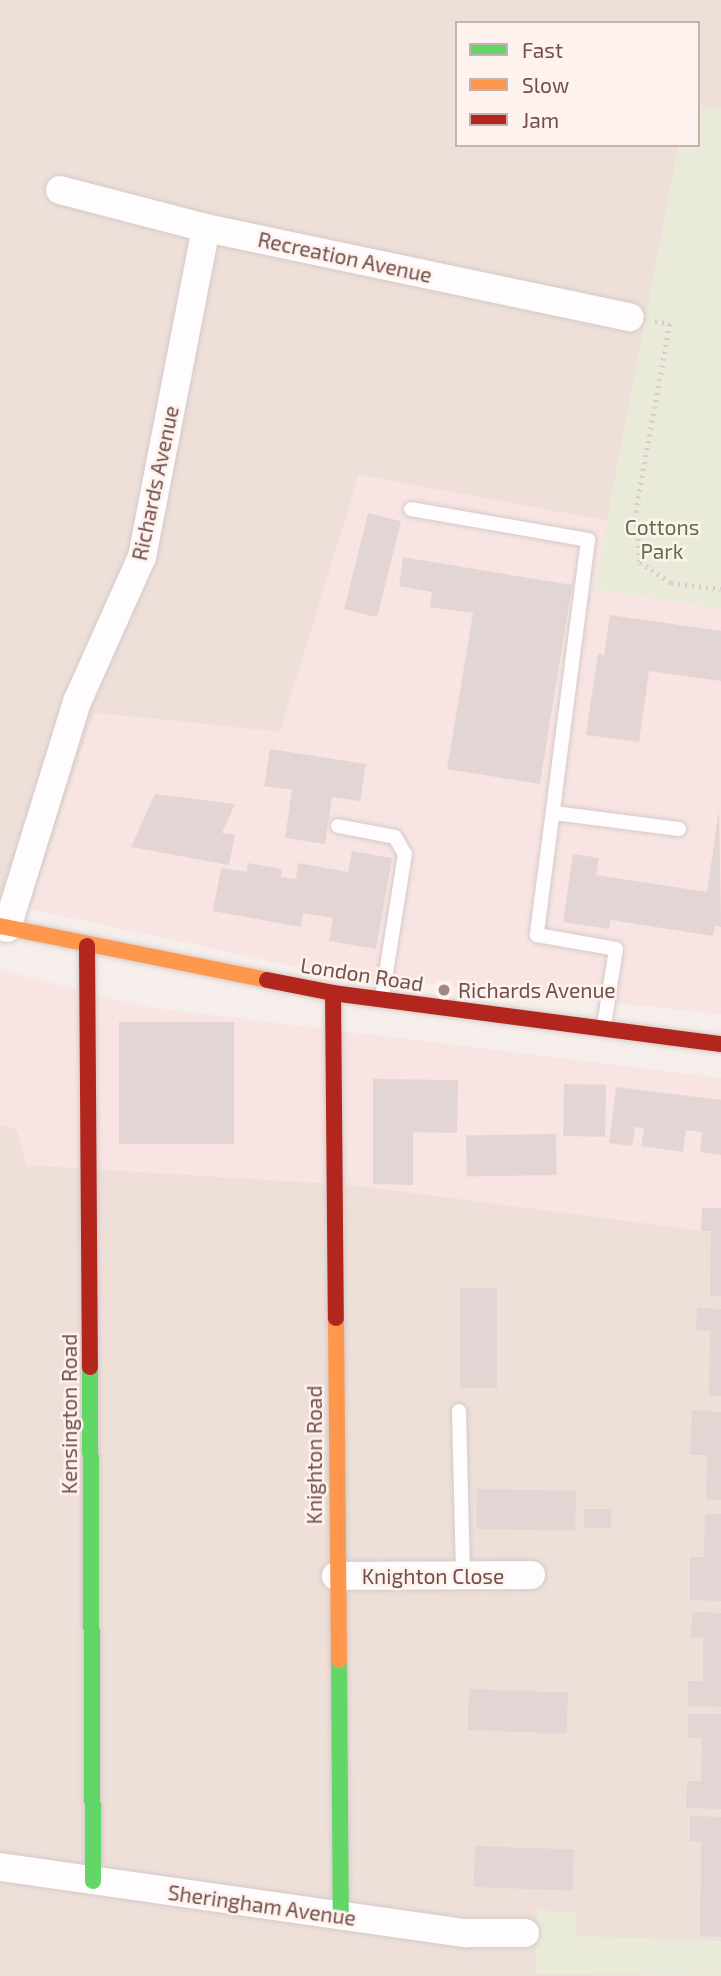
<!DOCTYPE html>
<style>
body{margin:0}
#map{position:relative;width:721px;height:1976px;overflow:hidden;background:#f6eeeb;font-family:"Exo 2",sans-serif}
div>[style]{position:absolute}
.residential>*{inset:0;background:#eedfd9}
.commercial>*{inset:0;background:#f8e4e3}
.green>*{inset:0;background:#e9ead7}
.building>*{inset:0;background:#e2d5d3;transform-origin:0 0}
.path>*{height:4.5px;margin-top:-2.25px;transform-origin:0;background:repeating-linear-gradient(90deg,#d7cccb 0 2px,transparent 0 7px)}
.roads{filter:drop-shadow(0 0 2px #d4cac8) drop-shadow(0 0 2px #d4cac8)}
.lane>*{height:14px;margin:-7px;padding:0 7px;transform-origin:7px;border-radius:7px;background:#fefcfc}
.street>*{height:28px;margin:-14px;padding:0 14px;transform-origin:14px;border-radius:14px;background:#fefcfc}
.fast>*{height:16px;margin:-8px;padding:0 8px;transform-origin:8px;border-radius:8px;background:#63d668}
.slow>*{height:16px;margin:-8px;padding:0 8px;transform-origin:8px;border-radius:8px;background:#ff974d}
.jam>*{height:16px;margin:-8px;padding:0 8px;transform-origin:8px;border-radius:8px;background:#b3261e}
.dots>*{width:19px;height:19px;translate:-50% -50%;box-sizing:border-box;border:4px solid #fdf2ed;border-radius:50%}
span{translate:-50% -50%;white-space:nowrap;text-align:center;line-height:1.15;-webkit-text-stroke:5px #fdf2ed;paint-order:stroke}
.street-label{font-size:21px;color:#724f4e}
.park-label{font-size:21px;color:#5f7144}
.poi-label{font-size:21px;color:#724f4e}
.left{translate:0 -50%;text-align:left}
.legend{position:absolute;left:455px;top:21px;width:245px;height:126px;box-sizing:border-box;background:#fdf2ed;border:2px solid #c5b1ad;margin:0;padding:9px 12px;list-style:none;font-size:21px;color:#724f4e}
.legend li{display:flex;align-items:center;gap:14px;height:35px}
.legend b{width:35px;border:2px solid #c5b1ad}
</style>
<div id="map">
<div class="residential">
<i style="clip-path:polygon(0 0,721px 0,721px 109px,698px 106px,698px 23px,457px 23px,457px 145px,679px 145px,607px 521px,359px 475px,280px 732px,94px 713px,30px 909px,0 898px)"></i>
<i style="clip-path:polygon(0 1124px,17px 1130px,28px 1165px,354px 1185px,721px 1233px,721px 1976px,0 1976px)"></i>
</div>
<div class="commercial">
<i style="clip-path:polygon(359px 475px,607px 521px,594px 589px,721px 609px,721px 1014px,326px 973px,30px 909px,94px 713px,280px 732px)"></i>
<i style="clip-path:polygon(0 970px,147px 1007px,721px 1078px,721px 1233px,354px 1185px,27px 1165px,17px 1130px,0 1123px)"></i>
</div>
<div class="green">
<i style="clip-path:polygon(698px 106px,721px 109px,721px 609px,594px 589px,679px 145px,698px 145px)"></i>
<i style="clip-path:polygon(537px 1910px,576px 1912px,576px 1936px,721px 1941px,721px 1976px,535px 1974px)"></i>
</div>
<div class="building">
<i style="left:368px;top:513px;width:34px;height:99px;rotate:14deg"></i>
<i style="clip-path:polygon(403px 557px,572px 585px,540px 784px,447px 769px,473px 613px,430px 607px,432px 592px,399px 586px)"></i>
<i style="clip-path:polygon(610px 615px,721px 631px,721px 681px,649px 671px,639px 742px,586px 735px,598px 653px,604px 656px)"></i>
<i style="clip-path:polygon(270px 749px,366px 764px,360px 801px,332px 797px,325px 844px,285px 838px,292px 790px,264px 786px)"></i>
<i style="clip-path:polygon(155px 794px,235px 804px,222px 833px,235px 835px,229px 865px,131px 847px)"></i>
<i style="clip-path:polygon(719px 810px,721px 927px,715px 926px,713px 936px,611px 920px,609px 929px,563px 922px,573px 854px,599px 858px,596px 875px,707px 892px)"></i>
<i style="clip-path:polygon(352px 851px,392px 858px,376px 949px,329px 941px,333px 918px,303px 913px,301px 927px,213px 911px,221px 868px,247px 872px,248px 863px,282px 869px,281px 877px,296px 879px,298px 863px,348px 872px)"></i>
<i style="left:234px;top:1022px;width:122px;height:115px;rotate:90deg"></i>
<i style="clip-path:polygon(373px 1079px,458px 1080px,457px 1133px,413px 1132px,413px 1185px,373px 1184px)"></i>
<i style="left:564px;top:1084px;width:42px;height:52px;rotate:1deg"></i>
<i style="clip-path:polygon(616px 1087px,721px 1100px,721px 1155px,700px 1152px,702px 1132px,686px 1130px,683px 1152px,641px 1146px,644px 1128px,635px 1127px,632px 1146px,609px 1143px)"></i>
<i style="left:556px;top:1134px;width:41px;height:90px;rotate:89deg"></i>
<i style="clip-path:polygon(702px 1208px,721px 1208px,721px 1296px,710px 1296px,711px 1231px,701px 1231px)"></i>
<i style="left:460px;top:1288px;width:37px;height:100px"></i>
<i style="clip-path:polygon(697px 1308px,721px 1309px,721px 1396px,709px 1396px,710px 1331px,696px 1330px)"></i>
<i style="clip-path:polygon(692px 1410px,721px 1412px,721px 1500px,706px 1499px,707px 1455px,690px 1455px)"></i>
<i style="left:477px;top:1489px;width:99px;height:40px;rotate:1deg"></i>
<i style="left:584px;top:1509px;width:27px;height:19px"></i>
<i style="clip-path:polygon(705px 1514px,721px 1514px,721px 1601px,690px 1600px,690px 1557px,704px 1557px)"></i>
<i style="clip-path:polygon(692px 1612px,721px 1613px,721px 1707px,688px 1706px,688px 1681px,703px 1681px,703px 1637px,691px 1637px)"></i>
<i style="left:469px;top:1689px;width:99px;height:41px;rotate:2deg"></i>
<i style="clip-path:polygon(688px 1714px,721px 1714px,721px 1809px,686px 1808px,687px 1781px,701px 1781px,702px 1738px,688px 1738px)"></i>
<i style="clip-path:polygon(690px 1816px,721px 1817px,721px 1937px,700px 1936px,701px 1842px,690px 1841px)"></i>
<i style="left:475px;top:1846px;width:99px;height:41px;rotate:2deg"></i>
</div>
<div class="path">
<i style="left:655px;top:321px;width:15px;rotate:11deg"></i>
<i style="left:670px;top:324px;width:190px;rotate:100.3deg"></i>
<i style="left:636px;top:511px;width:51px;rotate:85.5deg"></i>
<i style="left:640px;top:562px;width:37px;rotate:34deg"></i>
<i style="left:671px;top:583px;width:50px;rotate:6.8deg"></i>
</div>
<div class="roads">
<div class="lane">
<i style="left:411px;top:509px;width:180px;rotate:9.9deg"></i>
<i style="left:588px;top:540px;width:398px;rotate:97.4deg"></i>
<i style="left:537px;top:935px;width:80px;rotate:10deg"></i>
<i style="left:616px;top:949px;width:78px;rotate:98.9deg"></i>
<i style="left:554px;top:813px;width:126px;rotate:7.3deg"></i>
<i style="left:338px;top:826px;width:58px;rotate:10.9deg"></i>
<i style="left:395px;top:837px;width:20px;rotate:60deg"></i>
<i style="left:405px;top:854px;width:145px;rotate:99.1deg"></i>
<i style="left:459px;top:1411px;width:164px;rotate:88.6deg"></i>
</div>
<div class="street">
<i style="left:60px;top:190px;width:151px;rotate:14.6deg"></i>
<i style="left:206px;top:228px;width:433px;rotate:11.9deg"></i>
<i style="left:7px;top:928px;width:237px;rotate:-72.8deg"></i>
<i style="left:77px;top:702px;width:159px;rotate:-65.9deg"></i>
<i style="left:142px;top:557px;width:335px;rotate:-79deg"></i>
<i style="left:336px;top:1576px;width:195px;rotate:-0.3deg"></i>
<i style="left:0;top:1867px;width:471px;rotate:8.1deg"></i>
<i style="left:466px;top:1933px;width:59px"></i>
</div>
<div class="fast">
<i style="left:90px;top:1367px;width:514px;rotate:89.67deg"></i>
<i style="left:339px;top:1660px;width:257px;rotate:89.6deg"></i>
</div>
<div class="slow">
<i style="left:0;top:926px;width:272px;rotate:11.4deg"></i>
<i style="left:336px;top:1318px;width:342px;rotate:89.5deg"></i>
</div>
<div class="jam">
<i style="left:87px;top:946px;width:421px;rotate:89.6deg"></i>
<i style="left:267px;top:980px;width:67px;rotate:11.1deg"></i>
<i style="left:333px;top:993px;width:391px;rotate:7.5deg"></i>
<i style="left:333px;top:993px;width:325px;rotate:89.5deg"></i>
</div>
</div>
<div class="dots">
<i style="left:444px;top:990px;background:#a08785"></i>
</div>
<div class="street-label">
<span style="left:345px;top:257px;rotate:12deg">Recreation Avenue</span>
<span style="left:155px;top:483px;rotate:-78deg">Richards Avenue</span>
<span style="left:362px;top:974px;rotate:9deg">London Road</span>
<span style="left:69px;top:1414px;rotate:-90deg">Kensington Road</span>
<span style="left:314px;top:1455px;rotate:-90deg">Knighton Road</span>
<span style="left:433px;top:1576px">Knighton Close</span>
<span style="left:262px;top:1905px;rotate:8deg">Sheringham Avenue</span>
</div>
<div class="park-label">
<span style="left:662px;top:539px">Cottons<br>Park</span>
</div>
<div class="poi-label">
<span class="left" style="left:458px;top:990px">Richards Avenue</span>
</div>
<ul class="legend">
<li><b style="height:9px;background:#63d668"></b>Fast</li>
<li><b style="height:9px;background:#ff974d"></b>Slow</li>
<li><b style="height:9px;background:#b3261e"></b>Jam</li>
</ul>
</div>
